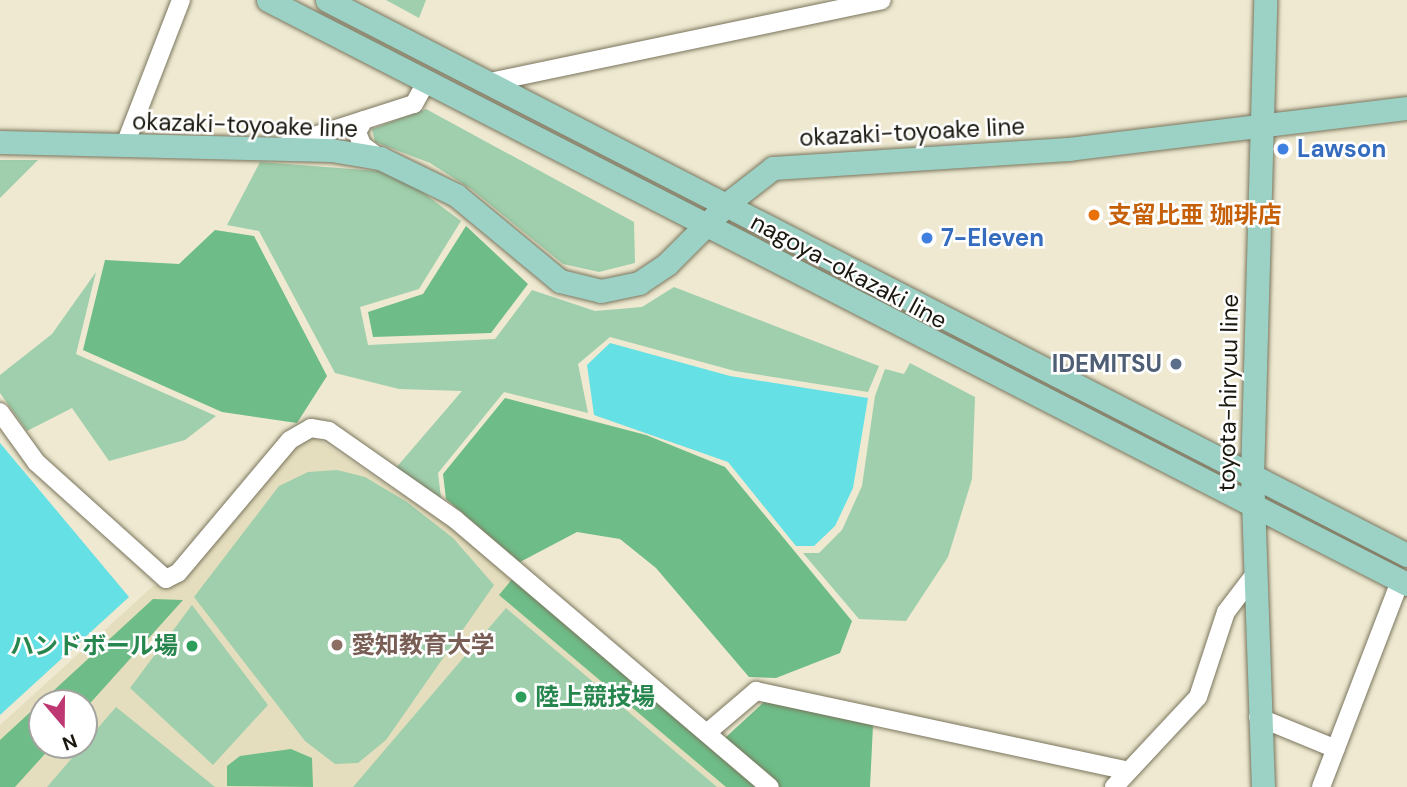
<!DOCTYPE html>
<meta charset="utf-8">
<style>
body{margin:0}
#map{position:relative;width:1407px;height:787px;overflow:hidden;background:#eee9d0;font-family:"DM Sans","Noto Sans JP",sans-serif}
div>[style]{position:absolute}
.built>*{inset:0;background:#e5debe}
.green>*{inset:0;background:#9fcfac}
.forest>*{inset:0;background:#6ebc87}
.water>*{inset:0;background:#65e0e4}
.roads{filter:drop-shadow(0 0 2px #7a755e) drop-shadow(0 0 2px #7a755e)}
.minor>*{height:18px;margin:-9px;padding:0 9px;transform-origin:9px;border-radius:9px;background:#fff}
.major>*{height:23px;margin:-11.5px;padding:0 11.5px;transform-origin:11.5px;border-radius:11.5px;background:#9bd2c5}
.dots>*{width:19px;height:19px;translate:-50% -50%;box-sizing:border-box;border:4px solid #fff;border-radius:50%}
span{translate:-50% -50%;white-space:nowrap;text-align:center;line-height:1.15;-webkit-text-stroke:5px #fff;paint-order:stroke}
.street-label{font-size:24px;color:#1a180f}
.shop-label{font-size:24px;color:#366cbe;font-weight:700}
.left{translate:0 -50%;text-align:left}
.food-label{font-size:24px;color:#c56008;font-weight:700}
.service-label{font-size:24px;color:#4e5e75;font-weight:700}
.right{translate:-100% -50%;text-align:right}
.education-label{font-size:24px;color:#785e54;font-weight:700}
.leisure-label{font-size:24px;color:#27864d;font-weight:700}
.north{position:absolute;left:28px;top:689px;width:70px;height:70px;box-sizing:border-box;background:#fff;border:2px solid #a3a39f;border-radius:50%;rotate:160deg;font-size:19px;font-weight:700;line-height:28px;text-align:center;color:#1a180f}
.north::after{content:'';display:block;margin:auto;width:24px;height:32px;background:#be3672;clip-path:polygon(50% 0,100% 100%,50% 72%,0 100%)}
</style>
<div id="map">
<div class="built">
<i style="clip-path:polygon(evenodd,313px 436px,452px 528px,748px 787px,0 787px,0 725px,153px 586px,184px 579px,295px 446px,313px 436px,42px 703px,84px 703px,84px 745px,42px 745px,42px 703px)"></i>
</div>
<div class="green">
<i style="clip-path:polygon(386px 0,426px 0,419px 18px)"></i>
<i style="clip-path:polygon(426px 109px,634px 222px,635px 263px,599px 272px,563px 264px,471px 189px,430px 163px,375px 142px,372px 129px)"></i>
<i style="clip-path:polygon(0 160px,38px 160px,0 198px)"></i>
<i style="clip-path:polygon(260px 162px,378px 171px,418px 189px,461px 221px,419px 289px,360px 307px,368px 345px,495px 339px,532px 290px,595px 311px,642px 307px,674px 287px,879px 366px,868px 392px,735px 371px,610px 337px,578px 364px,588px 413px,504px 392px,438px 473px,441px 498px,395px 469px,462px 391px,399px 389px,335px 373px,259px 231px,227px 225px)"></i>
<i style="clip-path:polygon(96px 272px,76px 354px,216px 416px,185px 440px,109px 461px,72px 408px,27px 431px,0 393px,0 375px,52px 334px)"></i>
<i style="clip-path:polygon(910px 363px,975px 397px,972px 479px,948px 557px,906px 621px,859px 619px,803px 553px,819px 553px,842px 530px,862px 486px,875px 396px,885px 369px,904px 374px)"></i>
<i style="clip-path:polygon(337px 470px,365px 477px,407px 502px,453px 538px,494px 585px,386px 740px,358px 763px,335px 764px,305px 741px,194px 597px,279px 486px,308px 472px)"></i>
<i style="clip-path:polygon(192px 605px,268px 705px,213px 765px,130px 688px)"></i>
<i style="clip-path:polygon(506px 608px,717px 787px,353px 787px)"></i>
<i style="clip-path:polygon(116px 707px,215px 787px,47px 787px)"></i>
</div>
<div class="forest">
<i style="clip-path:polygon(466px 226px,528px 284px,491px 333px,373px 337px,368px 312px,423px 294px)"></i>
<i style="clip-path:polygon(215px 230px,254px 236px,327px 376px,297px 423px,222px 412px,83px 350px,105px 260px,179px 264px)"></i>
<i style="clip-path:polygon(505px 398px,646px 435px,725px 467px,852px 621px,840px 653px,776px 678px,749px 677px,656px 568px,620px 539px,577px 532px,520px 562px,446px 499px,443px 474px)"></i>
<i style="clip-path:polygon(513px 578px,757px 787px,726px 787px,499px 595px)"></i>
<i style="clip-path:polygon(153px 599px,183px 600px,84px 710px,84px 703px,42px 703px,42px 745px,53px 745px,15px 787px,0 787px,0 740px)"></i>
<i style="clip-path:polygon(765px 701px,873px 725px,870px 787px,779px 787px,725px 738px)"></i>
<i style="clip-path:polygon(291px 749px,312px 758px,313px 787px,227px 786px,227px 766px,240px 756px)"></i>
</div>
<div class="water">
<i style="clip-path:polygon(610px 343px,730px 376px,868px 398px,853px 488px,835px 526px,814px 546px,796px 546px,728px 462px,594px 415px,587px 365px)"></i>
<i style="clip-path:polygon(0 443px,129px 597px,0 715px)"></i>
</div>
<div class="roads">
<div class="minor">
<i style="left:495px;top:81px;width:395px;rotate:-11.8deg"></i>
<i style="left:364px;top:120px;width:14px;rotate:120deg"></i>
<i style="left:357px;top:132px;width:14px;rotate:69deg"></i>
<i style="left:362px;top:145px;width:22px;rotate:36deg"></i>
<i style="left:286px;top:145px;width:134px;rotate:-17.8deg"></i>
<i style="left:414px;top:104px;width:26px;rotate:-61deg"></i>
<i style="left:124px;top:147px;width:158px;rotate:-68.8deg"></i>
<i style="left:0;top:412px;width:62px;rotate:54.2deg"></i>
<i style="left:36px;top:462px;width:175px;rotate:42deg"></i>
<i style="left:166px;top:579px;width:13px;rotate:-27deg"></i>
<i style="left:178px;top:573px;width:174px;rotate:-49.9deg"></i>
<i style="left:290px;top:440px;width:24px;rotate:-30deg"></i>
<i style="left:311px;top:428px;width:18px;rotate:9deg"></i>
<i style="left:329px;top:431px;width:155px;rotate:35deg"></i>
<i style="left:456px;top:520px;width:412px;rotate:40.4deg"></i>
<i style="left:1258px;top:717px;width:84px;rotate:22.3deg"></i>
<i style="left:709px;top:731px;width:62px;rotate:-40.4deg"></i>
<i style="left:756px;top:691px;width:381px;rotate:12.1deg"></i>
<i style="left:1114px;top:787px;width:123px;rotate:-47deg"></i>
<i style="left:1198px;top:697px;width:89px;rotate:-71.8deg"></i>
<i style="left:1226px;top:612px;width:43px;rotate:-52.6deg"></i>
<i style="left:1321px;top:787px;width:221px;rotate:-69deg"></i>
</div>
<div class="major">
<i style="left:268px;top:0;width:1280px;rotate:27.15deg"></i>
<i style="left:327px;top:0;width:1214px;rotate:27.2deg"></i>
<i style="left:0;top:142px;width:331px;rotate:1.4deg"></i>
<i style="left:331px;top:150px;width:50px;rotate:9.3deg"></i>
<i style="left:380px;top:158px;width:85px;rotate:26deg"></i>
<i style="left:456px;top:195px;width:135px;rotate:39.6deg"></i>
<i style="left:560px;top:281px;width:42px;rotate:13.7deg"></i>
<i style="left:601px;top:291px;width:39px;rotate:-12deg"></i>
<i style="left:639px;top:283px;width:34px;rotate:-34deg"></i>
<i style="left:667px;top:264px;width:86px;rotate:-45deg"></i>
<i style="left:728px;top:203px;width:57px;rotate:-37.9deg"></i>
<i style="left:773px;top:168px;width:296px;rotate:-3.7deg"></i>
<i style="left:1068px;top:149px;width:341px;rotate:-6.9deg"></i>
<i style="left:1263px;top:787px;width:310px;rotate:-92deg"></i>
<i style="left:1252px;top:477px;width:477px;rotate:-88.4deg"></i>
</div>
</div>
<div class="dots">
<i style="left:1283px;top:149px;background:#3f7fe0"></i>
<i style="left:1094px;top:215px;background:#e8710a"></i>
<i style="left:927px;top:238px;background:#3f7fe0"></i>
<i style="left:1176px;top:364px;background:#5c6f8a"></i>
<i style="left:337px;top:645px;background:#8d6e63"></i>
<i style="left:192px;top:646px;background:#2e9e5b"></i>
<i style="left:521px;top:697px;background:#2e9e5b"></i>
</div>
<div class="street-label">
<span style="left:245px;top:125px;rotate:2deg">okazaki-toyoake line</span>
<span style="left:912px;top:132px;rotate:-3deg">okazaki-toyoake line</span>
<span style="left:849px;top:271px;rotate:28deg">nagoya-okazaki line</span>
<span style="left:1228px;top:393px;rotate:-89deg">toyota-hiryuu line</span>
</div>
<div class="shop-label">
<span class="left" style="left:1297px;top:149px">Lawson</span>
<span class="left" style="left:941px;top:238px">7-Eleven</span>
</div>
<div class="food-label">
<span class="left" style="left:1108px;top:215px">支留比亜 珈琲店</span>
</div>
<div class="service-label">
<span class="right" style="left:1162px;top:364px">IDEMITSU</span>
</div>
<div class="education-label">
<span class="left" style="left:351px;top:645px">愛知教育大学</span>
</div>
<div class="leisure-label">
<span class="right" style="left:178px;top:646px">ハンドボール場</span>
<span class="left" style="left:535px;top:697px">陸上競技場</span>
</div>
<div class="north">N</div>
</div>
